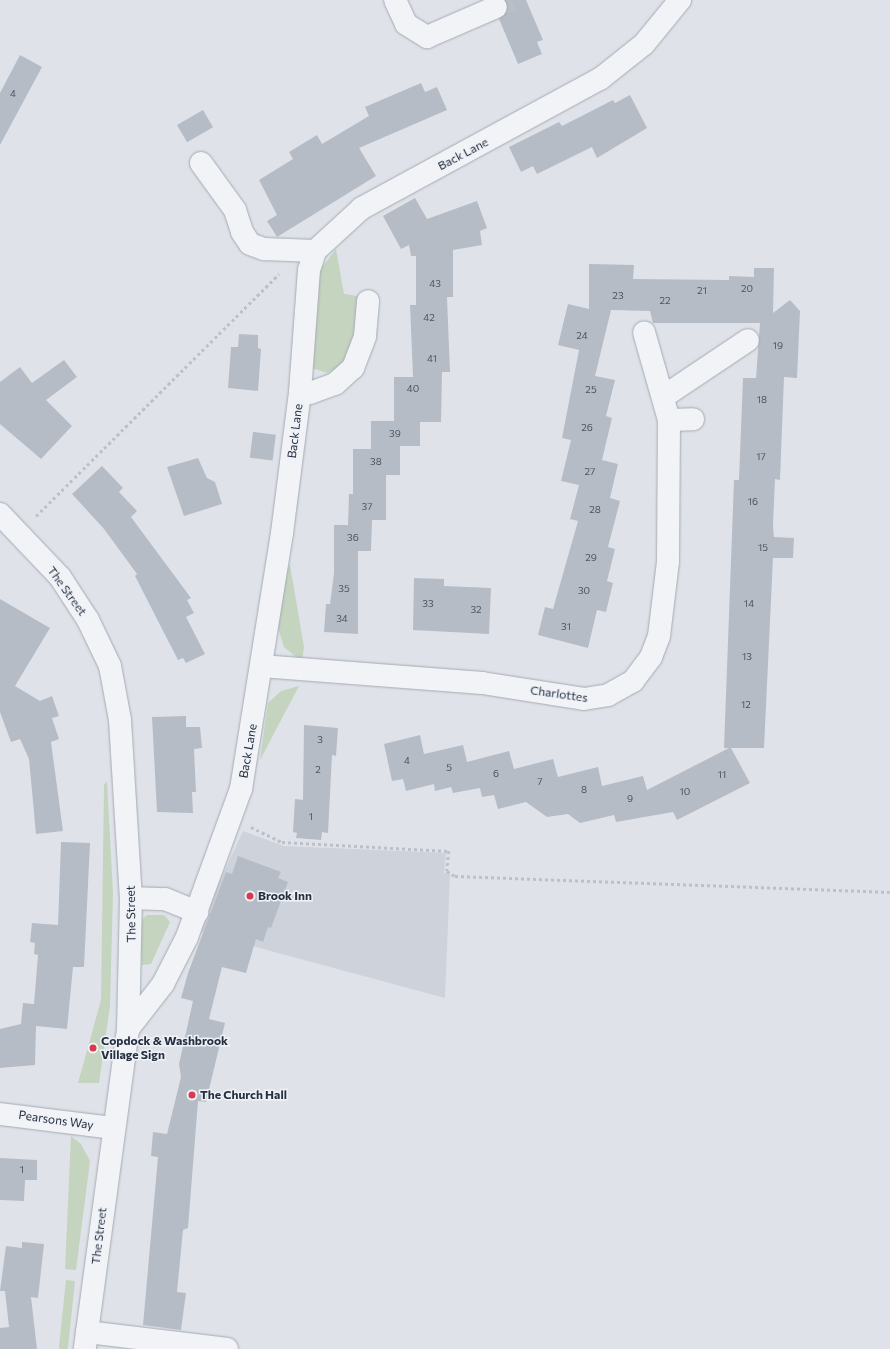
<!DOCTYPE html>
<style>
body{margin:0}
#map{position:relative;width:890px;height:1349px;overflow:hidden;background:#dfe3e9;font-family:Commissioner,sans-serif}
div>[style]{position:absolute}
.built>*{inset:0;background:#cdd2db}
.green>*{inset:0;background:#c4d4bf;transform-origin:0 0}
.building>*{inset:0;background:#b6bcc6;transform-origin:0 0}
.minor-tunnel>*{height:22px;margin-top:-11px;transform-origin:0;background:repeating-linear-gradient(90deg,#babfc7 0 22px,transparent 0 33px)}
.path>*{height:2.5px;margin-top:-1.25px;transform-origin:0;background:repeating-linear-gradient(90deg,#bdc0c8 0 3px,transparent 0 6px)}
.roads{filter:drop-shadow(0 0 1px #a4aab3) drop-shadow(0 0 1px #a4aab3)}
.minor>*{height:22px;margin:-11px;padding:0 11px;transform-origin:11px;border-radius:11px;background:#f2f3f7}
.dots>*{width:11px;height:11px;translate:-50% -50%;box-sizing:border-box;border:2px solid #eef2f7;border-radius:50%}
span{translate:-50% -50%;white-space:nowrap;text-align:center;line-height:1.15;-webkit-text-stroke:3px #eef2f7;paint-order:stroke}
.number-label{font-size:10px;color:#4b5362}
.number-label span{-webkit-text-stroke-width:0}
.street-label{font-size:12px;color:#273041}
.poi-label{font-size:12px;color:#273041;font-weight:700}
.left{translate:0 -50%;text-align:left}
</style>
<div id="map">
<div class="built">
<i style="clip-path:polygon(243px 831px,284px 846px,446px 853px,444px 873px,450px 874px,445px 998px,197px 931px)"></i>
</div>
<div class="green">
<i style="clip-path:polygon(336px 249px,344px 294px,364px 297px,348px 364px,327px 373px,306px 366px,316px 275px)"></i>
<i style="clip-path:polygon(290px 565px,304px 647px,302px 662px,284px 647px,278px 628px,284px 572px)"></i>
<i style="clip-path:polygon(299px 686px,260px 760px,268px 703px,281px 691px)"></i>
<i style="clip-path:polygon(107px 781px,113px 893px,110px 1006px,99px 1083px,78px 1083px,101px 1000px,104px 785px)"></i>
<i style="clip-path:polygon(147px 915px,164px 915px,170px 922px,151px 964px,142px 965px,139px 923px)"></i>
<i style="clip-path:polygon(71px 1136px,81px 1144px,90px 1161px,76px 1270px,65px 1269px)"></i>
<i style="left:66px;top:1280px;width:9px;height:69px;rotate:6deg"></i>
</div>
<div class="building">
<i style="clip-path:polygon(506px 0,526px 0,543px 40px,537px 42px,542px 54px,518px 64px,499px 19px,508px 9px)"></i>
<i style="clip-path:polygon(20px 55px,42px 67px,0 145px,0 93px)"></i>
<i style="clip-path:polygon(421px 83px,425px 92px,437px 87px,447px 110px,359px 148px,376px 176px,277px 237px,267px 221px,277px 215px,259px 180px,293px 159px,289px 152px,317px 135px,322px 144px,369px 116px,365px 107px)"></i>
<i style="clip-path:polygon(630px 95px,647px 128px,597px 158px,592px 147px,537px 174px,533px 166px,521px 172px,509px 147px,559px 122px,562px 126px,613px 100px,615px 103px)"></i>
<i style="left:203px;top:110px;width:20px;height:30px;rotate:60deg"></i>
<i style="clip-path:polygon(415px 198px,427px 219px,477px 201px,487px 228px,480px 231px,482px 245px,453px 250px,453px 297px,447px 297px,450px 372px,442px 372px,441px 422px,420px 422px,420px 446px,400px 446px,400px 475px,386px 475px,386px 520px,372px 520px,371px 551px,358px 551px,358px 634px,324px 632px,326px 604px,330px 604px,334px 573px,334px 525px,348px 525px,349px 494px,353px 494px,353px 449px,371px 449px,371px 421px,394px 421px,394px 377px,413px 377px,410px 305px,416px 305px,416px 256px,411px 256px,409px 245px,401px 249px,383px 216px)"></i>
<i style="clip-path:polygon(589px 264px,634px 265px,633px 279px,729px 280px,729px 276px,754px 277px,754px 268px,774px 268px,773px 313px,790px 300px,800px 311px,797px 378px,784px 377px,780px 480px,775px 479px,773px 526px,774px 537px,794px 538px,793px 558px,773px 558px,764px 748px,731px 748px,750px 783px,677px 820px,673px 812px,616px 822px,614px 815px,580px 823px,568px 814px,547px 817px,526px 802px,498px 809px,494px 795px,482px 797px,480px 788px,453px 793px,451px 787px,435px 791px,434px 784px,406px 791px,403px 779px,392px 781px,384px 744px,420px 735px,424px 754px,463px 745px,467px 762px,509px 751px,514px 769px,553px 759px,558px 777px,598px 767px,602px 786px,643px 776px,647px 790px,729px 748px,724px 748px,734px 480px,739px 480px,743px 378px,756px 378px,760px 323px,653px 323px,650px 311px,611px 310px,595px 376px,615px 380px,606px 416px,612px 418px,602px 460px,618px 464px,610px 498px,620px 501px,608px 547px,615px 549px,607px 581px,613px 583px,606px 612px,597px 610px,588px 648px,538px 635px,545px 607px,553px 609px,578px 521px,570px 519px,579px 485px,561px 481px,571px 440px,562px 438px,579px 350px,558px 345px,568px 304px,589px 309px)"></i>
<i style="clip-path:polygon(239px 334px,258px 335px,258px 348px,261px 349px,258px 391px,228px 388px,231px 347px,238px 347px)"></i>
<i style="clip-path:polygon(64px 360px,77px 377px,46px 400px,72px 426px,41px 459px,0 424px,0 382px,20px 367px,32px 383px)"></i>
<i style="left:253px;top:432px;width:23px;height:26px;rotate:7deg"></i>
<i style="clip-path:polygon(198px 458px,207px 478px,215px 482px,222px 504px,184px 516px,167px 467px)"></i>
<i style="clip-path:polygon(102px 466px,123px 488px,119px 492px,137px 511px,131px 517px,191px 598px,187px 600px,194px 613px,186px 617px,205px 654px,186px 663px,183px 658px,178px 660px,135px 576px,137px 574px,104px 529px,72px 494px)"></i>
<i style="clip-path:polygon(414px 578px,444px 579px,444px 586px,491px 588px,489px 634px,413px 630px)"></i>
<i style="clip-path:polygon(0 599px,50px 628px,15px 686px,40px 701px,52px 696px,59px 716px,52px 718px,59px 739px,51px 742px,63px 831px,36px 834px,29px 759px,20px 739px,11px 742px,0 712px)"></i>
<i style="clip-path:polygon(186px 716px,186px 727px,200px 727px,202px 748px,194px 749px,196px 792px,192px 792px,193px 813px,157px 812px,152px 717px)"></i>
<i style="clip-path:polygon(304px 725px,338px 728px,336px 756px,332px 755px,328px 833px,322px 832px,321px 840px,296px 838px,297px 833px,293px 832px,295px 799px,303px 800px)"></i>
<i style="clip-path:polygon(61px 842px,90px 843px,84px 967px,73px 967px,67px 1029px,36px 1026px,35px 1065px,0 1068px,0 1029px,21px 1024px,23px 1003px,34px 1004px,38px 955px,34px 954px,35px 943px,30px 942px,32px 923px,58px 925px)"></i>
<i style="clip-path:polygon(238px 856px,281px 872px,278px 878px,288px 882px,271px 928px,268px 927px,263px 942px,256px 939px,246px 973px,222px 967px,209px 1019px,225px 1023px,206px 1102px,198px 1101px,188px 1228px,183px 1230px,177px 1292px,186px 1293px,181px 1330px,143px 1325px,158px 1157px,151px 1156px,153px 1132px,167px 1134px,181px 1077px,179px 1064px,193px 1001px,181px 998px,188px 973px,226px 872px,232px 874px)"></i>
<i style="clip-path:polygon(0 1158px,37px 1160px,37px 1180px,25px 1180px,24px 1201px,0 1200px)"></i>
<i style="clip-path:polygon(22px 1242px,44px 1244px,38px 1298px,31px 1297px,37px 1349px,0 1349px,0 1328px,9px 1327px,5px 1291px,0 1291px,6px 1246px,22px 1248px)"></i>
</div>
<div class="minor-tunnel">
<i style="left:496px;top:7px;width:17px;rotate:-24deg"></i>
</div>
<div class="path">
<i style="left:36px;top:516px;width:343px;rotate:-44.9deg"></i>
<i style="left:251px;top:827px;width:34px;rotate:26deg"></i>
<i style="left:282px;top:842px;width:167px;rotate:3.1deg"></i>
<i style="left:449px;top:851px;width:20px;rotate:96deg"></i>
<i style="left:447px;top:871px;width:9px;rotate:32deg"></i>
<i style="left:455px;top:876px;width:435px;rotate:2.1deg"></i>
</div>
<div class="roads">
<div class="minor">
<i style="left:395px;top:0;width:26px;rotate:65deg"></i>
<i style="left:406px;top:24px;width:25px;rotate:32deg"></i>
<i style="left:427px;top:37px;width:75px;rotate:-23.5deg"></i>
<i style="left:201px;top:163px;width:58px;rotate:54.1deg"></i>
<i style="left:235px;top:210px;width:23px;rotate:72deg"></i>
<i style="left:242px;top:232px;width:14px;rotate:56deg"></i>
<i style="left:250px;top:244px;width:15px;rotate:20deg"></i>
<i style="left:264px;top:249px;width:51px;rotate:2.2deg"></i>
<i style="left:300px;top:392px;width:10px;rotate:6deg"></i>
<i style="left:310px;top:393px;width:27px;rotate:-20deg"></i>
<i style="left:335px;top:384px;width:24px;rotate:-42deg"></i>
<i style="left:353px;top:368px;width:34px;rotate:-69deg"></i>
<i style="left:365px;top:336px;width:35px;rotate:-85deg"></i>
<i style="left:663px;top:397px;width:102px;rotate:-33.8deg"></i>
<i style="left:669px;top:420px;width:24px;rotate:-2deg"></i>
<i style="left:0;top:514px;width:87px;rotate:46.4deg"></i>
<i style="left:60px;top:577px;width:51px;rotate:56.9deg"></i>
<i style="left:88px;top:620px;width:51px;rotate:64.4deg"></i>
<i style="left:110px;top:666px;width:55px;rotate:79.5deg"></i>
<i style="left:120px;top:720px;width:178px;rotate:86.5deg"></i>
<i style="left:131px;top:898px;width:131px;rotate:91.3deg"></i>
<i style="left:128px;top:1029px;width:323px;rotate:97.7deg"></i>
<i style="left:261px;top:666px;width:222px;rotate:4.4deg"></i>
<i style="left:482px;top:683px;width:103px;rotate:8.9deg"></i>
<i style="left:584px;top:699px;width:24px;rotate:-9deg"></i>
<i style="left:608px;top:695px;width:29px;rotate:-29deg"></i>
<i style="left:633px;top:681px;width:30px;rotate:-53deg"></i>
<i style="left:651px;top:657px;width:22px;rotate:-69deg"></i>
<i style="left:659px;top:636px;width:75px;rotate:-83.1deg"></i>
<i style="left:668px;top:562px;width:142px;rotate:-89.6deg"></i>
<i style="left:669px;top:420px;width:91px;rotate:-105.9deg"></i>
<i style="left:131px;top:898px;width:34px;rotate:2deg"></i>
<i style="left:165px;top:899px;width:35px;rotate:22deg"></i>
<i style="left:128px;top:1029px;width:57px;rotate:-52.1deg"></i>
<i style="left:163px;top:984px;width:53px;rotate:-62.9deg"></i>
<i style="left:187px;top:937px;width:158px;rotate:-70deg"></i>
<i style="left:241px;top:789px;width:259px;rotate:-80.9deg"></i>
<i style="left:282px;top:533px;width:142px;rotate:-82.7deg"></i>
<i style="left:300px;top:392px;width:122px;rotate:-85.8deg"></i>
<i style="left:309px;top:270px;width:20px;rotate:-72deg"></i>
<i style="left:315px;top:251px;width:64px;rotate:-42.5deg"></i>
<i style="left:362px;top:208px;width:271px;rotate:-28.5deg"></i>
<i style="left:600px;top:79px;width:56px;rotate:-38.5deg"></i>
<i style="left:644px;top:44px;width:57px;rotate:-50.7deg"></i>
<i style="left:0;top:1114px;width:114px;rotate:7.1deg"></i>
<i style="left:87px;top:1332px;width:141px;rotate:6.9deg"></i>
</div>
</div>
<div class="dots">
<i style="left:250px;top:896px;background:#d73b50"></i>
<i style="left:93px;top:1048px;background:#d73b50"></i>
<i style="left:192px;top:1095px;background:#d73b50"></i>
</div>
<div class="number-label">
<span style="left:13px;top:94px">4</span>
<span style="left:435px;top:284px">43</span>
<span style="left:747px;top:289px">20</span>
<span style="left:702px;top:291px">21</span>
<span style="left:618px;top:296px">23</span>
<span style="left:665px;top:301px">22</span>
<span style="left:429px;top:318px">42</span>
<span style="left:582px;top:336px">24</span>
<span style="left:778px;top:346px">19</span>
<span style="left:432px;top:359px">41</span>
<span style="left:413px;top:389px">40</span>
<span style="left:591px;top:390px">25</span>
<span style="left:762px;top:400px">18</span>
<span style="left:587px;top:428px">26</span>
<span style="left:395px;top:434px">39</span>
<span style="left:761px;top:457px">17</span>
<span style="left:376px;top:462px">38</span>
<span style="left:590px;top:472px">27</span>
<span style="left:753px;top:502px">16</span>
<span style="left:367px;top:507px">37</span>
<span style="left:595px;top:510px">28</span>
<span style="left:353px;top:538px">36</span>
<span style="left:763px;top:548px">15</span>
<span style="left:591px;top:558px">29</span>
<span style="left:344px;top:589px">35</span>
<span style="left:584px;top:591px">30</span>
<span style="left:428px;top:604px">33</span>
<span style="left:749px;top:604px">14</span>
<span style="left:476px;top:610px">32</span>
<span style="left:342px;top:619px">34</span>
<span style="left:566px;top:627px">31</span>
<span style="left:747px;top:657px">13</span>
<span style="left:746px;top:705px">12</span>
<span style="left:320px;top:740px">3</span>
<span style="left:407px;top:761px">4</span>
<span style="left:449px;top:768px">5</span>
<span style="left:318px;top:770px">2</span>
<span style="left:496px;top:774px">6</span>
<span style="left:722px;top:775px">11</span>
<span style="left:540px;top:782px">7</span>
<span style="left:584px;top:790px">8</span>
<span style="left:685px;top:792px">10</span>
<span style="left:630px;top:799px">9</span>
<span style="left:311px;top:817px">1</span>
<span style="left:22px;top:1170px">1</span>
</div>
<div class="street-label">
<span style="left:463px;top:154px;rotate:-28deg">Back Lane</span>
<span style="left:295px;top:431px;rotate:-83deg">Back Lane</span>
<span style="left:67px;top:591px;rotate:54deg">The Street</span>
<span style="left:559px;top:694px;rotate:8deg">Charlottes</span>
<span style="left:248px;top:751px;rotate:-80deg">Back Lane</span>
<span style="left:131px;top:914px;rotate:-91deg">The Street</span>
<span style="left:56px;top:1120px;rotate:8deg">Pearsons Way</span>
<span style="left:99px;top:1236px;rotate:-83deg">The Street</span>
</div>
<div class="poi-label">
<span class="left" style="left:258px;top:896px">Brook Inn</span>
<span class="left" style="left:101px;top:1048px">Copdock &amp; Washbrook<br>Village Sign</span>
<span class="left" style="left:200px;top:1095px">The Church Hall</span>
</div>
</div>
